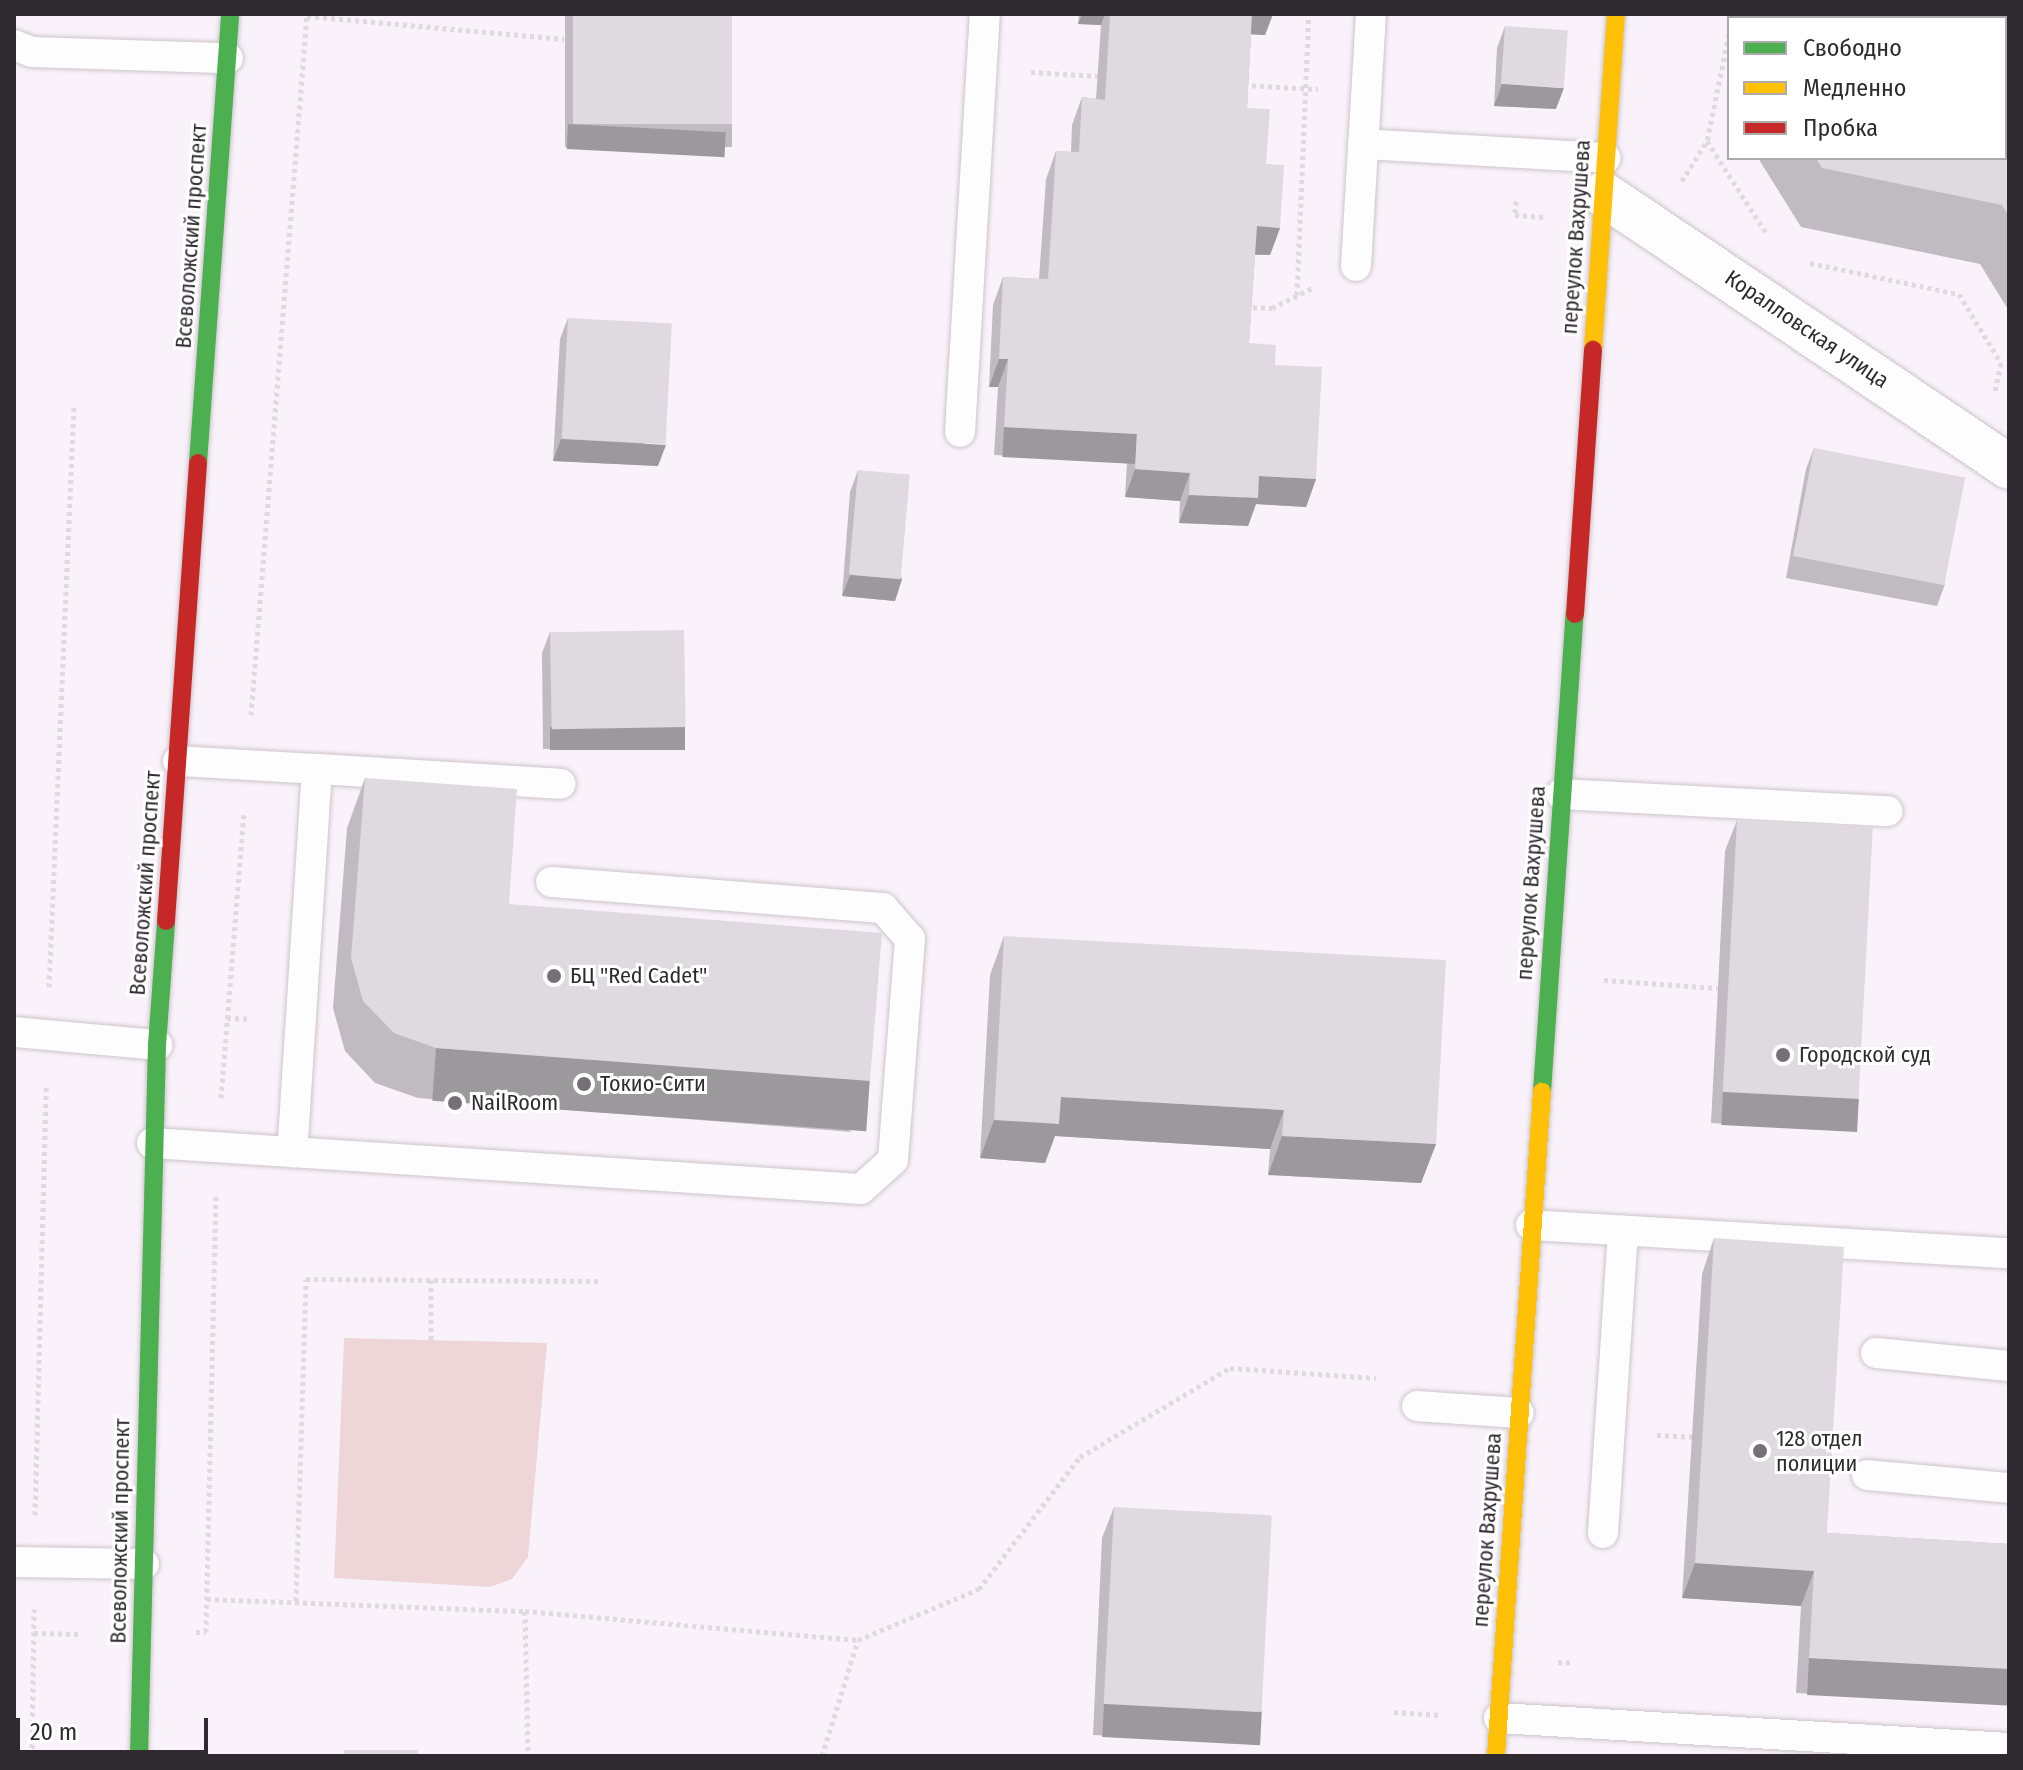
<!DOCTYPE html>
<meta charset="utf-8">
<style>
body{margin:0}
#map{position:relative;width:2023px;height:1770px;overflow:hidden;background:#faf2fa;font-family:"Fira Sans Condensed",sans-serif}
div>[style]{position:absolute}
.green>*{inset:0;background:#edd5d8}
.path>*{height:5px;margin-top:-2.5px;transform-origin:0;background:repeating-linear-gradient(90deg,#dedbde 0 4px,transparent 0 8px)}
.roads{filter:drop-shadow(0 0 2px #ccc5cb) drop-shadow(0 0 2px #ccc5cb)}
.lane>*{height:30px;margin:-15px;padding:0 15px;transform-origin:15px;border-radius:15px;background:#fefdfe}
.street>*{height:44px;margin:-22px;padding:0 22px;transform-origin:22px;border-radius:22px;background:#fefdfe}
.fast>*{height:18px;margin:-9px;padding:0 9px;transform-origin:9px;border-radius:9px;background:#4caf50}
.slow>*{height:18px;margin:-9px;padding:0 9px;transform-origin:9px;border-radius:9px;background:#ffc107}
.jam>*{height:18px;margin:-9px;padding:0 9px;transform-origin:9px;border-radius:9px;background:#c62828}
.wall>*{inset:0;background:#c0bbc1;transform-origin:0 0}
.shaded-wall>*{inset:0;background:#9c999d;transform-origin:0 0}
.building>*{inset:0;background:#dfdae0;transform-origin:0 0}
.dots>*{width:22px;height:22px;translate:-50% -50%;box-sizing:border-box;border:4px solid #fff;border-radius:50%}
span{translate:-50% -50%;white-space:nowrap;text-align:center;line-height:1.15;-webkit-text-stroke:6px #fff;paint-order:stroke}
.street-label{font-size:22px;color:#2f2a2f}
.poi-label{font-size:22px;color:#2f2a2f}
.left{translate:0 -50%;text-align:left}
.frame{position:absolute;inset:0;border:16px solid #2f2a2f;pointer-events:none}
.legend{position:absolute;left:1727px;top:16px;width:280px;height:144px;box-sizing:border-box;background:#fff;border:2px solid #acaaac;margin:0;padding:10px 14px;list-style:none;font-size:24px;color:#2f2a2f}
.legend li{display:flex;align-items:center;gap:16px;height:40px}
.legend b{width:40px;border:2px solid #acaaac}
.scale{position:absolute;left:16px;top:1718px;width:192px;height:36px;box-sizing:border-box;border:4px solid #2f2a2f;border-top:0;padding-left:10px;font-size:24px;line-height:28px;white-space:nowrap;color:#2f2a2f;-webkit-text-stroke:6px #fff;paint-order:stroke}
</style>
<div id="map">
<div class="green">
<i style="clip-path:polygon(344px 1338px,547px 1343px,528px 1557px,512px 1579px,490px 1587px,334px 1578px)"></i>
</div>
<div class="path">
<i style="left:307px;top:16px;width:258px;rotate:5.1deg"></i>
<i style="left:1732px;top:18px;width:4px;rotate:-76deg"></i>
<i style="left:1729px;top:34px;width:109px;rotate:101.6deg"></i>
<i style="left:1707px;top:141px;width:109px;rotate:57.3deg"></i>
<i style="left:1031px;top:72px;width:67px;rotate:3.4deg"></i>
<i style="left:1244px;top:85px;width:74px;rotate:3.1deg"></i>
<i style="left:1682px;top:181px;width:47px;rotate:-58deg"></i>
<i style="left:1516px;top:201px;width:14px;rotate:94deg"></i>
<i style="left:1515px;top:215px;width:32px;rotate:4deg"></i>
<i style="left:1810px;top:263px;width:152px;rotate:11.8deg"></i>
<i style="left:1959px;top:294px;width:81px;rotate:58.7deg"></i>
<i style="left:2001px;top:363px;width:30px;rotate:102deg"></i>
<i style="left:1297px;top:295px;width:281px;rotate:-87.6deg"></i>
<i style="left:1245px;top:307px;width:27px;rotate:2deg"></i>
<i style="left:1272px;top:308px;width:47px;rotate:-26.6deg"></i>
<i style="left:251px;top:715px;width:703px;rotate:-85.43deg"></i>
<i style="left:1604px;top:980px;width:114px;rotate:4deg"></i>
<i style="left:49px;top:987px;width:584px;rotate:-87.54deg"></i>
<i style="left:227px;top:1018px;width:23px;rotate:2deg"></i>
<i style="left:221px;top:1098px;width:287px;rotate:-85.4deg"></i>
<i style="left:431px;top:1280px;width:60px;rotate:90deg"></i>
<i style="left:1657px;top:1435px;width:35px;rotate:3deg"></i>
<i style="left:35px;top:1515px;width:430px;rotate:-88.5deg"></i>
<i style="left:207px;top:1599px;width:318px;rotate:2.2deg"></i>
<i style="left:525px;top:1611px;width:334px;rotate:5deg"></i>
<i style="left:858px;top:1640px;width:131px;rotate:-22.9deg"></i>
<i style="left:979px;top:1589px;width:166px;rotate:-52.6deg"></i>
<i style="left:1080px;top:1457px;width:174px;rotate:-30.7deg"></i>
<i style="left:1230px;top:1368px;width:146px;rotate:3.9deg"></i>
<i style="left:296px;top:1601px;width:322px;rotate:-88.2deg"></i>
<i style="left:306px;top:1279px;width:294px;rotate:0.4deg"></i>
<i style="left:525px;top:1611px;width:145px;rotate:88.8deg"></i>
<i style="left:196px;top:1632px;width:10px"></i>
<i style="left:206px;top:1632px;width:437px;rotate:-88.7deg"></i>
<i style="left:34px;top:1633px;width:44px;rotate:1.3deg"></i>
<i style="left:1558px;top:1662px;width:15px;rotate:4deg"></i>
<i style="left:1394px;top:1712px;width:47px;rotate:3.7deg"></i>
<i style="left:32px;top:1756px;width:147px;rotate:-89.2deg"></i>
<i style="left:822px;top:1756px;width:121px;rotate:-72.8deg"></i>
</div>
<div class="roads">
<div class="lane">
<i style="left:1958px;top:18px;width:4px;rotate:-90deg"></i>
<i style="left:14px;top:45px;width:19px;rotate:21deg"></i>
<i style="left:32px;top:52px;width:196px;rotate:1.8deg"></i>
<i style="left:2005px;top:99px;width:4px;rotate:14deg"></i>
<i style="left:1363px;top:144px;width:243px;rotate:3.3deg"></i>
<i style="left:1356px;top:266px;width:252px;rotate:-86.6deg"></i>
<i style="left:960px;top:432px;width:419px;rotate:-86.6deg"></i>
<i style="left:178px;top:761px;width:139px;rotate:3.3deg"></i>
<i style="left:317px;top:769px;width:384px;rotate:93.7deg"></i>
<i style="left:317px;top:769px;width:244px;rotate:3.5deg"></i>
<i style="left:1561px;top:794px;width:327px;rotate:3deg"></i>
<i style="left:14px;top:1032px;width:144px;rotate:5.2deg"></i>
<i style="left:152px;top:1143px;width:710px;rotate:3.71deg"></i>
<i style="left:861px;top:1189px;width:43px;rotate:-42.2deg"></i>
<i style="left:893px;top:1160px;width:222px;rotate:-85.6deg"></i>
<i style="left:910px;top:939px;width:41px;rotate:-131.1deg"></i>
<i style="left:883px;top:908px;width:333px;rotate:-175.5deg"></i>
<i style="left:1531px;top:1225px;width:479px;rotate:3.4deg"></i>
<i style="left:1876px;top:1353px;width:134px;rotate:5.6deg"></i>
<i style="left:1417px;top:1406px;width:102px;rotate:3.9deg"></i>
<i style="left:1867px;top:1475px;width:143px;rotate:5.2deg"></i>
<i style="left:1603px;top:1533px;width:303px;rotate:-86.2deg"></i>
<i style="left:14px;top:1562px;width:130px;rotate:0.9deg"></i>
<i style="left:1499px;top:1718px;width:511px;rotate:3.37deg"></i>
</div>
<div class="street">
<i style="left:1603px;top:194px;width:489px;rotate:33.9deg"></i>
</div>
<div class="fast">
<i style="left:198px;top:463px;width:450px;rotate:-85.9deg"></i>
<i style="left:1542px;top:1092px;width:479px;rotate:-86.1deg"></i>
<i style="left:139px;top:1756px;width:711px;rotate:-88.55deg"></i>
<i style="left:157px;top:1045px;width:124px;rotate:-85.8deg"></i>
</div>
<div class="slow">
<i style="left:1593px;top:350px;width:337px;rotate:-86.1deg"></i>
<i style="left:1496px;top:1756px;width:666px;rotate:-86.04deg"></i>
</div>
<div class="jam">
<i style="left:1575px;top:614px;width:265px;rotate:-86.1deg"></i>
<i style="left:166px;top:921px;width:459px;rotate:-86deg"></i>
</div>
</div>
<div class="wall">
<i style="left:565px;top:14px;width:167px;height:133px"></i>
<i style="clip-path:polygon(1079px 14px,1273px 14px,1265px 35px,1251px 34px,1247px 108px,1266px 164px,1280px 228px,1270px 255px,1255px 255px,1249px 343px,1275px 365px,1316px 479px,1306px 507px,1256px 504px,1248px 526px,1179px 523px,1180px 501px,1125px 497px,1127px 462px,994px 455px,998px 387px,989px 387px,993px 305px,1003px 277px,1039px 279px,1046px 179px,1056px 151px,1071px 152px,1072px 125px,1082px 97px,1096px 99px,1101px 25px,1078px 24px)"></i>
<i style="left:1778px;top:14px;width:125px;height:4px"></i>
<i style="clip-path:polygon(1505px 26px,1556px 109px,1494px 106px,1497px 48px)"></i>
<i style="clip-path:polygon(2009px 104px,2009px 311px,1980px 264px,1801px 227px,1758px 158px,2005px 158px)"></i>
<i style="clip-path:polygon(568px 318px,658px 466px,553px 461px,560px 339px)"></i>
<i style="clip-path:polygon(1814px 448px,1945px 584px,1937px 606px,1786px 578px,1806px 469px)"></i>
<i style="clip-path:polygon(858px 470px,902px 579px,895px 601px,842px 596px,850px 492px)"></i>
<i style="clip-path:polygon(550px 632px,677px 749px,543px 749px,542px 653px)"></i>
<i style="clip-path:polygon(365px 778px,509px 904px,852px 1132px,418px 1098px,375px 1083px,345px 1051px,333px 1008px,347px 828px)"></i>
<i style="clip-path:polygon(1737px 820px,1859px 1100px,1848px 1131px,1711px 1123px,1725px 851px)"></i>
<i style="clip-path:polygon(1004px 936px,1436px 1144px,1421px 1183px,1268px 1175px,1270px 1149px,1055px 1136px,1045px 1163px,980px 1158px,990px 975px)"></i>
<i style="clip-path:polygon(1714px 1238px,1827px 1533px,2009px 1544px,2009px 1705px,1796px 1693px,1801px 1606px,1682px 1598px,1702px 1274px)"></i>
<i style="clip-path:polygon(1114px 1507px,1262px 1711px,1251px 1742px,1093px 1735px,1102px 1538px)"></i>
</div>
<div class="shaded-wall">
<i style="clip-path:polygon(1082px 14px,1105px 14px,1101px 25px,1078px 24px)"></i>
<i style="clip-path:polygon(1250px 14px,1273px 14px,1265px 35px,1243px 34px)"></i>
<i style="clip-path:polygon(1502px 84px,1564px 88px,1556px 109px,1494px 106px)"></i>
<i style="left:568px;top:124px;width:158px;height:25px;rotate:3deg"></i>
<i style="clip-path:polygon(1257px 226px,1280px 228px,1270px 255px,1247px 254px)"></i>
<i style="clip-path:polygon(999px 359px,1008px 359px,998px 387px,989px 387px)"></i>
<i style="left:1004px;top:427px;width:133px;height:30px;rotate:3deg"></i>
<i style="clip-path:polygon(561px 439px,666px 445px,658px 466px,553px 461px)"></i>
<i style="clip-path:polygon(1135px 469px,1190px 473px,1180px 501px,1125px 497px)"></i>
<i style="clip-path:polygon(1259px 476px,1316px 479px,1306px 507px,1256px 504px,1248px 526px,1179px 523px,1189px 495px)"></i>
<i style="clip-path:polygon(850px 575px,902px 579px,895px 601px,842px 596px)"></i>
<i style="left:550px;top:727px;width:135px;height:23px"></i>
<i style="left:436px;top:1048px;width:435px;height:53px;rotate:4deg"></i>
<i style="left:1723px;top:1092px;width:136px;height:33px;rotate:3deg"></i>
<i style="clip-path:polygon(1061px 1097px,1284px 1110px,1270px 1149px,1055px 1136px,1045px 1163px,980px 1158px,994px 1120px)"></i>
<i style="clip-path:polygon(1282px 1136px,1436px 1144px,1421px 1183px,1268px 1175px)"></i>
<i style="clip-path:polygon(1695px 1563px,1814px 1571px,1801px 1606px,1682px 1598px)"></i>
<i style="left:1809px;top:1658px;width:200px;height:37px;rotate:3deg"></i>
<i style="left:1104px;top:1704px;width:158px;height:33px;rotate:3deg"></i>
</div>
<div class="building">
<i style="left:573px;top:14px;width:159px;height:110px"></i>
<i style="clip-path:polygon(1110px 14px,1252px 14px,1247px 108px,1270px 109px,1266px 164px,1284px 165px,1280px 228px,1257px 226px,1249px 343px,1276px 345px,1275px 365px,1322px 367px,1316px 479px,1259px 476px,1258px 498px,1189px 495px,1190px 473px,1135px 469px,1137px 434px,1004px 427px,1008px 359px,999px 359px,1003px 277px,1048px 279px,1056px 151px,1079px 152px,1082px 97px,1105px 100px)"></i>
<i style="left:1788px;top:14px;width:115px;height:4px"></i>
<i style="left:1505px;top:26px;width:63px;height:58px;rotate:4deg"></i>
<i style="clip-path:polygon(2005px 103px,2009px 104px,2009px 216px,2002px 205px,1822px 168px,1816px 158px,2005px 158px)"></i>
<i style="left:568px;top:318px;width:104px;height:121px;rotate:3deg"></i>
<i style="left:1814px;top:448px;width:154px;height:110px;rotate:11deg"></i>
<i style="left:858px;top:470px;width:52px;height:105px;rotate:5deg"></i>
<i style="left:684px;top:630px;width:97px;height:134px;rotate:89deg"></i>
<i style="clip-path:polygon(365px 778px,517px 789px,509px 904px,882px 933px,870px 1081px,436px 1048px,394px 1033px,363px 1001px,351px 958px)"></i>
<i style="left:1737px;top:820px;width:136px;height:272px;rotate:3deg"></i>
<i style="clip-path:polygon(1004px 936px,1446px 960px,1436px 1144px,1282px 1136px,1284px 1110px,1061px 1097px,1059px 1124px,994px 1120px)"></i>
<i style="clip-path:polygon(1714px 1238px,1844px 1247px,1827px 1533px,2009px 1544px,2009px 1669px,1809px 1658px,1814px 1571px,1695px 1563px)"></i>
<i style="left:1114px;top:1507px;width:158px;height:197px;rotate:3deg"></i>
<i style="left:344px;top:1750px;width:74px;height:6px"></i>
</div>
<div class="dots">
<i style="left:554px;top:976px;background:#767076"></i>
<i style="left:1783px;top:1055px;background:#767076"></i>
<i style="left:584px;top:1084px;background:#767076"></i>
<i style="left:455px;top:1103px;background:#767076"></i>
<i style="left:1760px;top:1451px;background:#767076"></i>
</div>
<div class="street-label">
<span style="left:191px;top:236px;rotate:-86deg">Всеволожский проспект</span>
<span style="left:1576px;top:237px;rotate:-86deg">переулок Вахрушева</span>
<span style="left:1807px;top:329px;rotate:34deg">Коралловская улица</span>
<span style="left:145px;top:883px;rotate:-86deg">Всеволожский проспект</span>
<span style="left:1531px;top:883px;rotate:-86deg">переулок Вахрушева</span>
<span style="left:1487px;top:1530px;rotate:-86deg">переулок Вахрушева</span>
<span style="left:120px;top:1531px;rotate:-89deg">Всеволожский проспект</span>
</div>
<div class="poi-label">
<span class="left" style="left:570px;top:976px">БЦ "Red Cadet"</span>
<span class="left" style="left:1799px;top:1055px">Городской суд</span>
<span class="left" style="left:600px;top:1084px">Токио-Сити</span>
<span class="left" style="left:471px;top:1103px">NailRoom</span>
<span class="left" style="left:1776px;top:1451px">128 отдел<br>полиции</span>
</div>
<div class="frame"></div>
<ul class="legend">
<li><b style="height:10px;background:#4caf50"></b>Свободно</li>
<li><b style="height:10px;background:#ffc107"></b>Медленно</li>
<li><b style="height:10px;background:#c62828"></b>Пробка</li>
</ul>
<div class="scale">20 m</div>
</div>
